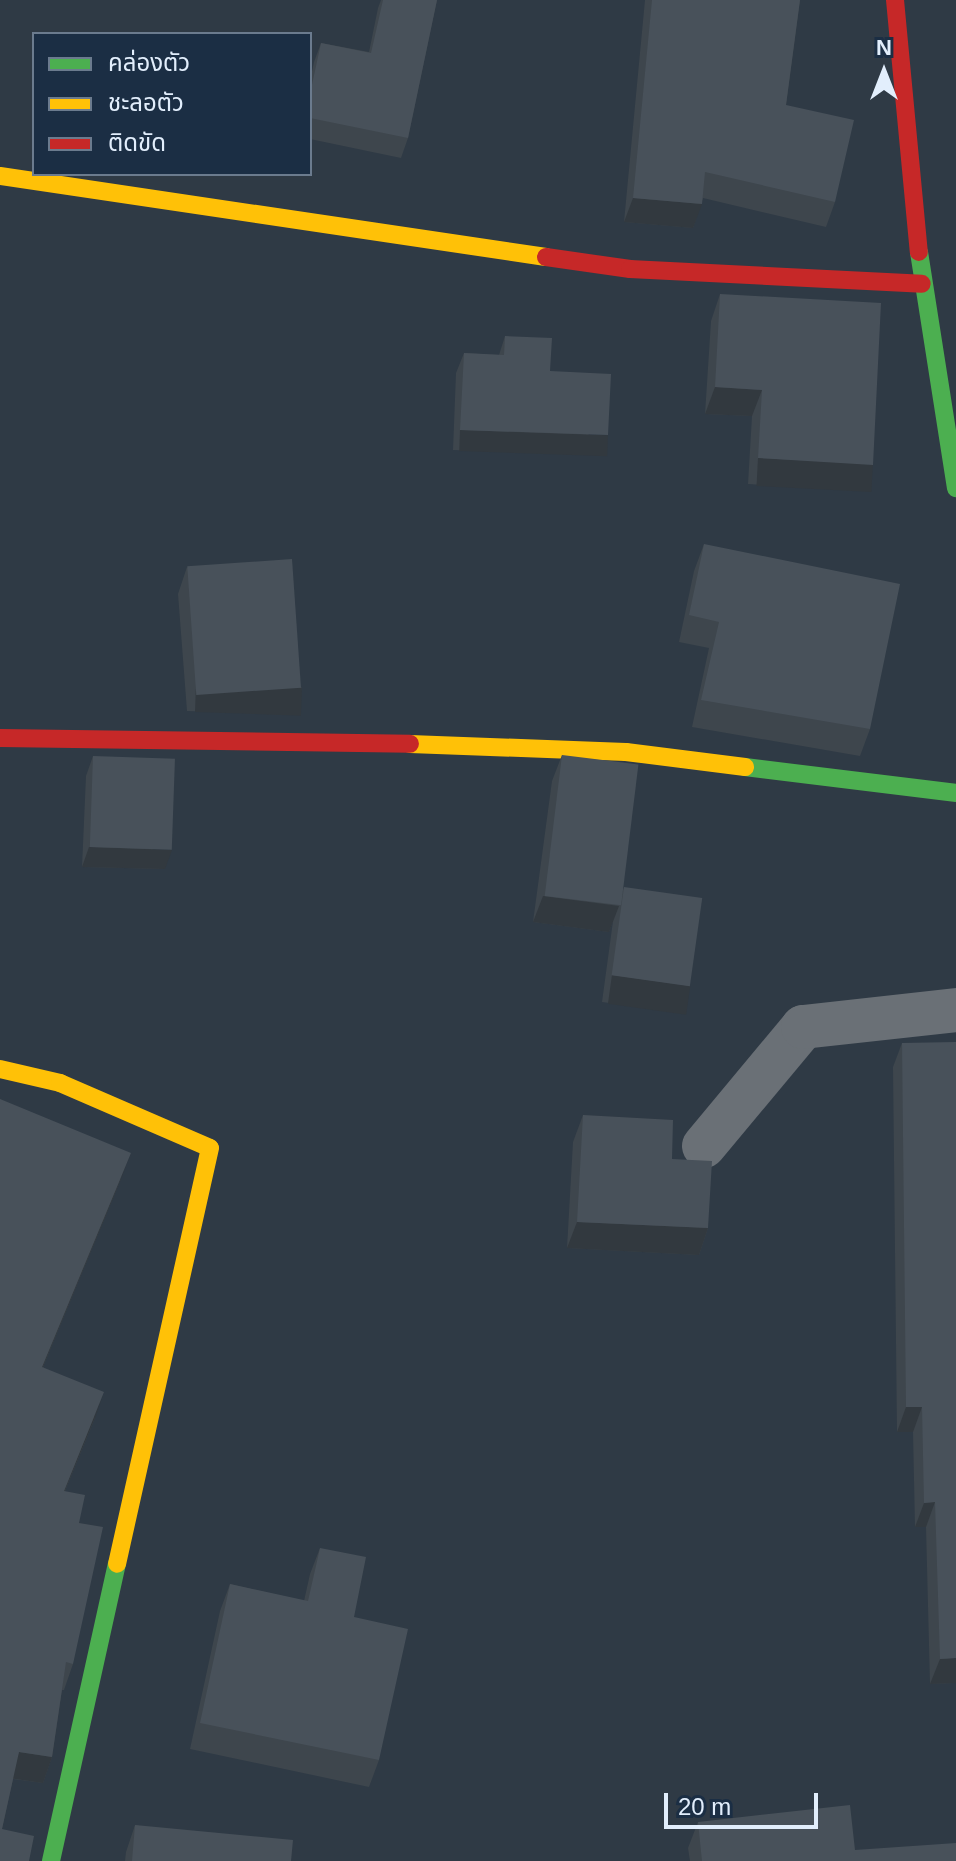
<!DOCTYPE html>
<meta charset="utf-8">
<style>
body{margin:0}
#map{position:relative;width:956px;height:1861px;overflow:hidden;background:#2f3a45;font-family:Arial,"Noto Sans Thai",sans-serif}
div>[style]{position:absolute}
.street>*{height:44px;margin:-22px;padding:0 22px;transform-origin:22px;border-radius:22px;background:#6a7076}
.fast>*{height:18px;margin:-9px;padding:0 9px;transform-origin:9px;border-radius:9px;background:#4caf50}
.slow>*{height:18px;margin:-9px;padding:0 9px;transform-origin:9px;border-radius:9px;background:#ffc107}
.jam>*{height:18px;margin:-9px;padding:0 9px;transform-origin:9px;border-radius:9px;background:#c62828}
.wall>*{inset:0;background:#3e464d}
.shaded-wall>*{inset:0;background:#32393f;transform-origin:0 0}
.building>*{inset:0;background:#48515a;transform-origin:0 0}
span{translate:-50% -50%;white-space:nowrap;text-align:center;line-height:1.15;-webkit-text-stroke:8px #1b2e44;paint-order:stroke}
.legend{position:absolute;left:32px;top:32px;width:280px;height:144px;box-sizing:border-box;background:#1b2e44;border:2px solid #6b7b8e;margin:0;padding:10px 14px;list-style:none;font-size:24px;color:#e2eefc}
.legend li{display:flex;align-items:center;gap:16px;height:40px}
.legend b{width:40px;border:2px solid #6b7b8e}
.north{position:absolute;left:844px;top:32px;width:80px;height:80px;-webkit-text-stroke:6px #1b2e44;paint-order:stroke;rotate:0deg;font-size:22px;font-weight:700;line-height:32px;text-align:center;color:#e2eefc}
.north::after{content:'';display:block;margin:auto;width:28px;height:36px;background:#e2eefc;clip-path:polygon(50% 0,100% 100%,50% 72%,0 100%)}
.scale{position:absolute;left:664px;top:1793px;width:154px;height:36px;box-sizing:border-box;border:4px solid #e2eefc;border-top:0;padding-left:10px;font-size:24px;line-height:28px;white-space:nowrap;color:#e2eefc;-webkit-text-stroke:6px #1b2e44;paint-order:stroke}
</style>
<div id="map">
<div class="street">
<i style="left:704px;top:1146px;width:155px;rotate:-50.2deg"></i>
<i style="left:803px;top:1027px;width:154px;rotate:-6.3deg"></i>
</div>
<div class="fast">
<i style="left:919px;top:252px;width:239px;rotate:81.1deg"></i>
<i style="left:745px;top:767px;width:213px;rotate:7deg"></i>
<i style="left:51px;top:1861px;width:304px;rotate:-77.5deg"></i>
</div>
<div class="slow">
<i style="left:0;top:176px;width:552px;rotate:8.44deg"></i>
<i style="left:410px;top:744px;width:216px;rotate:2.1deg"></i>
<i style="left:626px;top:752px;width:120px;rotate:7.2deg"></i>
<i style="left:0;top:1069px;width:62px;rotate:13.1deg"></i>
<i style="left:60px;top:1083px;width:163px;rotate:23.4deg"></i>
<i style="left:210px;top:1148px;width:426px;rotate:102.6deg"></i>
</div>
<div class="jam">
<i style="left:895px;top:0;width:253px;rotate:84.6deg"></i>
<i style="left:546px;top:257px;width:85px;rotate:8.1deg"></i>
<i style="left:630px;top:269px;width:292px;rotate:2.9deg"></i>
<i style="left:0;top:738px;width:410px;rotate:0.8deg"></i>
</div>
<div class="wall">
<i style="clip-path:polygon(381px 0,437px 0,408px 138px,401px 158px,310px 139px,310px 81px,314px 62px,321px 43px,369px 52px,378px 8px)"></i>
<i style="clip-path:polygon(645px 0,800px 0,786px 105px,835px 202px,826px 227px,703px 198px,693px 228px,624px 222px)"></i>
<i style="clip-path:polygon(720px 294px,863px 491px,748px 484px,752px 416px,705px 414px,711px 321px)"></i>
<i style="clip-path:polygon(505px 336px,550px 371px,601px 455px,453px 450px,456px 373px,464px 353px,499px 355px)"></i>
<i style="clip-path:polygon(704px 544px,870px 729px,860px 756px,692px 727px,709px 648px,679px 642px,694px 571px)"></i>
<i style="clip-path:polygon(187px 567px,302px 688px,293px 715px,187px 711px,178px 594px)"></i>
<i style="clip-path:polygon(562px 755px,620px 899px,624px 887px,690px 986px,681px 1013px,602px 1002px,613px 921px,609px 932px,533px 922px,552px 781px)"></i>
<i style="clip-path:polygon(93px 756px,165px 869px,82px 867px,86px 776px)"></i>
<i style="clip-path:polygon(902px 1043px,956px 1683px,930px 1684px,926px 1527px,915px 1527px,913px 1432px,897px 1432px,893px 1067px)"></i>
<i style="clip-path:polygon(0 1099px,121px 1179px,43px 1367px,95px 1418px,65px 1491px,79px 1523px,73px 1664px,64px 1690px,62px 1690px,52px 1757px,43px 1783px,13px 1779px,2px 1829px,0 1861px)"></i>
<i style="clip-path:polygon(583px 1115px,672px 1159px,708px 1228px,699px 1255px,567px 1248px,573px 1142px)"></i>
<i style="clip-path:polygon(320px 1548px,354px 1617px,379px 1760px,369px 1787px,190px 1749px,220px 1611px,230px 1584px,304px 1601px,310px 1574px)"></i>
<i style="clip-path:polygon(698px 1822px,855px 1850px,956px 1861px,690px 1861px,688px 1848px)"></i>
<i style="clip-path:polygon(135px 1825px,291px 1861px,125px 1861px,126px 1852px)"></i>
</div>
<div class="shaded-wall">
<i style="clip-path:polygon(633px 198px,702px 204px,693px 228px,624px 222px)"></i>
<i style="clip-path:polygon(715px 387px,762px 390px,752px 416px,705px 414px)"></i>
<i style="left:460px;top:430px;width:148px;height:21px;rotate:2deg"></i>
<i style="left:758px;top:458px;width:115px;height:28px;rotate:3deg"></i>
<i style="left:196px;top:684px;width:106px;height:28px;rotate:2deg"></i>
<i style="clip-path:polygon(89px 847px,172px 850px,165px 869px,82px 867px)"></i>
<i style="clip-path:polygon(543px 896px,619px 906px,609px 932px,533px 922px)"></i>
<i style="left:612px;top:975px;width:79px;height:29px;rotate:8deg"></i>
<i style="clip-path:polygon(131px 1153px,121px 1179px,32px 1393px,42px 1367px)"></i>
<i style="clip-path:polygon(577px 1222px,708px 1228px,699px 1255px,567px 1248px)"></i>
<i style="clip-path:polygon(104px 1392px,95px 1418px,54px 1517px,64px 1491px)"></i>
<i style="clip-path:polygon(906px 1407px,922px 1407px,913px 1432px,897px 1432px)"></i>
<i style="clip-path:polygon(935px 1502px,926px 1527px,915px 1527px,924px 1503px)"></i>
<i style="clip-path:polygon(956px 1658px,956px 1683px,930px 1684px,940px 1659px)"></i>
<i style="clip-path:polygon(19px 1752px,52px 1757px,43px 1783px,9px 1778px)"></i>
</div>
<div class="building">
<i style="clip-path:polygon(383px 0,437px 0,408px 138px,310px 118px,310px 94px,321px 43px,371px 53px)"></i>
<i style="clip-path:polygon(652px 0,800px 0,786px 105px,854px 120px,835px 202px,705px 172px,702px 204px,633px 198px)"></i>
<i style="clip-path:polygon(720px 294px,881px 303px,873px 465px,758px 458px,762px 390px,715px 387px)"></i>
<i style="clip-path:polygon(505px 336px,552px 338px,550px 371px,611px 374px,608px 435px,460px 430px,464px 353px,504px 355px)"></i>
<i style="clip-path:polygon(704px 544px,900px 584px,870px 729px,701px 700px,719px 622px,689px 615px)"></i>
<i style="left:292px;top:559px;width:129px;height:105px;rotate:86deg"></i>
<i style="left:562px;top:755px;width:77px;height:142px;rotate:7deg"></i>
<i style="left:93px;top:756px;width:82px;height:91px;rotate:2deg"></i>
<i style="left:624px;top:887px;width:79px;height:89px;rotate:8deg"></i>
<i style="clip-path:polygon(956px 1042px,956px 1658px,940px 1659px,935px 1502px,924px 1503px,922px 1407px,906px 1407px,902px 1043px)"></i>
<i style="clip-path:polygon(0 1099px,131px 1153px,42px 1367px,104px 1392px,64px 1491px,85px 1495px,79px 1523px,103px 1527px,73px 1664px,66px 1662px,52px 1757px,19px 1752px,2px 1829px,34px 1836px,29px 1861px,0 1861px)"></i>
<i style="clip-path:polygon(583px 1115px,673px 1120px,672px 1159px,712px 1161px,708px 1228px,577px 1222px)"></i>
<i style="clip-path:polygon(320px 1548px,366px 1557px,354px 1617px,408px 1629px,379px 1760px,200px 1723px,230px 1584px,308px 1601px)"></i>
<i style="clip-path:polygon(850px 1805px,855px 1850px,956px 1843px,956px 1861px,702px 1861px,698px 1822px)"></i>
<i style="clip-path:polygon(135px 1825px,293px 1840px,291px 1861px,132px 1861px)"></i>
</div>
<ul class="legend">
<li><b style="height:10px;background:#4caf50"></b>คล่องตัว</li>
<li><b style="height:10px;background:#ffc107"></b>ชะลอตัว</li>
<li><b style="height:10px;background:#c62828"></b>ติดขัด</li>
</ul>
<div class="north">N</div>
<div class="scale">20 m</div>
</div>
